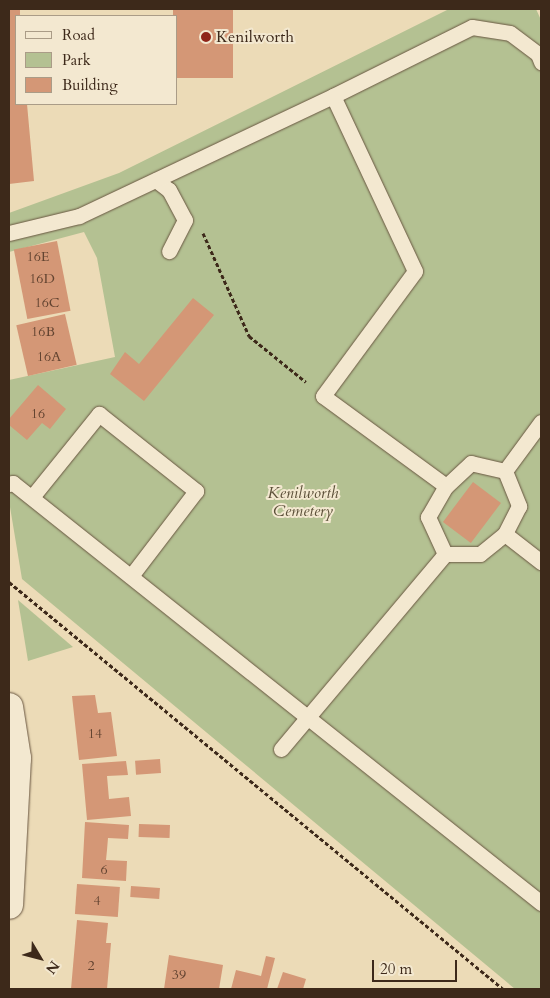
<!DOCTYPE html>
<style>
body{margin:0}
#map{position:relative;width:550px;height:998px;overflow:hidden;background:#ecdbb7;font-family:Cardo,serif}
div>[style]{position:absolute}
.green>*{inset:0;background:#b4c192}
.building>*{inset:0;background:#d49776;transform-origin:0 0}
.path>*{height:3px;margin-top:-1.5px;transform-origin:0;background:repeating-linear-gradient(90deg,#3d291a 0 4px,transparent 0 6.5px)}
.roads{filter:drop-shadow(0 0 1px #695641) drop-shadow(0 0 1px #695641)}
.lane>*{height:15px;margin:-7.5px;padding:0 7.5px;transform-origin:7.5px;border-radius:7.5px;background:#f3e8d0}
.street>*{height:28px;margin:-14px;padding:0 14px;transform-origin:14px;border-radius:14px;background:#f3e8d0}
.dots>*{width:14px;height:14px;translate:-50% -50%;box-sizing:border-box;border:2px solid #f3e8d0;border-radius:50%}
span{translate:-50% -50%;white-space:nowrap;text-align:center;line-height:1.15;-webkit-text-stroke:4px #f3e8d0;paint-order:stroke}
.number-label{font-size:14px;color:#634431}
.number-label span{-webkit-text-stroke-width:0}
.poi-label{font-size:16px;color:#3d291a}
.left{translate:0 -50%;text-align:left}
.park-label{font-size:16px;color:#5b4f38;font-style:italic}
.frame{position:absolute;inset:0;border:10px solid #3d291a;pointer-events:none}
.legend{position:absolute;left:15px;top:15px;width:162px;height:90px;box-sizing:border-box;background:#f3e8d0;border:1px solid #aa9c87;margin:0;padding:6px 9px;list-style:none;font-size:15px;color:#3d291a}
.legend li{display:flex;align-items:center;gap:10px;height:25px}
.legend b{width:25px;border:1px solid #aa9c87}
.north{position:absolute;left:15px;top:933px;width:50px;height:50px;-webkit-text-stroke:4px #f3e8d0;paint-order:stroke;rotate:127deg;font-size:14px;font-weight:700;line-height:20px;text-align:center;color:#3d291a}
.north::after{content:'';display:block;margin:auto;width:18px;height:22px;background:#3d291a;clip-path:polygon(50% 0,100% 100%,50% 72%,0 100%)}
.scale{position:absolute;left:372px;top:960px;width:85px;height:22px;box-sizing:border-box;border:2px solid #3d291a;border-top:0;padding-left:6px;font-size:15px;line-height:18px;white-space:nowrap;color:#3d291a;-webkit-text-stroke:4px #f3e8d0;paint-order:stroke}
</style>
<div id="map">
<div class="green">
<i style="clip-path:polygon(449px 9px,536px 9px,541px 20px,541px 989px,515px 989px,22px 579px,9px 501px,9px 380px,115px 357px,97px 258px,84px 232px,9px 252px,9px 213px,119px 173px)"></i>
<i style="clip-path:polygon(18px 600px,73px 647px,28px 661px)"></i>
</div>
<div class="building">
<i style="clip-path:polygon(9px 9px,20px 9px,20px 16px,16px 16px,16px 104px,27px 104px,34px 181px,9px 184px)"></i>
<i style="left:173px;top:9px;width:60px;height:69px"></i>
<i style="left:57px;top:241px;width:71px;height:44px;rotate:79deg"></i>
<i style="clip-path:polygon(193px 298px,214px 315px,144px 401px,110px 374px,125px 352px,139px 364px)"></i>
<i style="left:65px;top:314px;width:52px;height:50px;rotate:77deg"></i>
<i style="clip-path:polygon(38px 385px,66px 409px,50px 429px,42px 423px,27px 440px,9px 425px,9px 419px)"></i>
<i style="left:473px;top:482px;width:35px;height:50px;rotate:37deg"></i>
<i style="clip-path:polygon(95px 695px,98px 713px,111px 712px,117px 756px,79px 760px,72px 696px)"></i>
<i style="left:160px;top:759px;width:14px;height:25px;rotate:86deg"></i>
<i style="clip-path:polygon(126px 761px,128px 775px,107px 776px,109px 799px,129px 797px,131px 816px,87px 820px,82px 764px)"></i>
<i style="clip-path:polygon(85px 822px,129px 825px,128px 839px,108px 838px,107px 850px,106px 860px,127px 861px,126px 881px,82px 878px)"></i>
<i style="left:139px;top:824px;width:31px;height:13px;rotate:2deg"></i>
<i style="left:77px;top:884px;width:43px;height:30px;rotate:4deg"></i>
<i style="left:131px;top:886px;width:29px;height:11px;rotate:4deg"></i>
<i style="clip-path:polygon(77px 920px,108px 923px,106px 943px,111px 943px,107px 989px,71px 989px)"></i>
<i style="clip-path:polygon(169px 955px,223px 965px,219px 989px,164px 989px)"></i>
<i style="clip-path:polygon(266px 956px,275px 958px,267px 989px,231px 989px,236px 970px,261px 976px)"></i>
<i style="clip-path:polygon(283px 972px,306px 979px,303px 989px,277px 989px)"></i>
</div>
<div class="path">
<i style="left:203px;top:233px;width:113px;rotate:65.9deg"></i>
<i style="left:249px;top:336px;width:73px;rotate:38.9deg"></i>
<i style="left:9px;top:582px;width:640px;rotate:39.48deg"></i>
</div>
<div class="roads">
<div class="lane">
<i style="left:156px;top:180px;width:16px;rotate:38deg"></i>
<i style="left:169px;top:190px;width:34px;rotate:62deg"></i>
<i style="left:185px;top:220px;width:35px;rotate:117deg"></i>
<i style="left:9px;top:233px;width:72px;rotate:-13.7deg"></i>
<i style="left:79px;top:216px;width:281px;rotate:-25.3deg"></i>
<i style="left:541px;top:422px;width:61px;rotate:126.3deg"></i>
<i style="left:505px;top:471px;width:38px;rotate:68deg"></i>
<i style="left:519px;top:506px;width:31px;rotate:117deg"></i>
<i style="left:505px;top:534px;width:46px;rotate:37.9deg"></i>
<i style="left:505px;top:471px;width:35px;rotate:-167deg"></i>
<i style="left:471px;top:463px;width:34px;rotate:137deg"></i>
<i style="left:446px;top:486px;width:152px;rotate:-143.8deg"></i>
<i style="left:323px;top:396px;width:155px;rotate:-53.6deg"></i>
<i style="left:415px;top:271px;width:193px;rotate:-115.1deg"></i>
<i style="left:333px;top:96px;width:155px;rotate:-26.4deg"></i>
<i style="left:472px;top:27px;width:38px;rotate:9deg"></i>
<i style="left:510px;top:33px;width:35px;rotate:37deg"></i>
<i style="left:538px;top:54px;width:9px;rotate:69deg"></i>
<i style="left:9px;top:484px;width:4px;rotate:-14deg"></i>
<i style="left:13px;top:483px;width:675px;rotate:38.5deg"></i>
<i style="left:32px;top:497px;width:107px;rotate:-51.1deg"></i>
<i style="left:99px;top:414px;width:124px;rotate:38.4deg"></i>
<i style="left:196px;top:491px;width:107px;rotate:127.4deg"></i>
<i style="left:445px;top:554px;width:41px;rotate:-114.7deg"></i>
<i style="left:428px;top:517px;width:36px;rotate:-60deg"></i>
<i style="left:281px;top:749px;width:255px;rotate:-49.9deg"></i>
<i style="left:445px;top:554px;width:35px"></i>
<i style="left:480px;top:554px;width:32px;rotate:-39deg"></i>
</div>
<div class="street">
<i style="left:9px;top:707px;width:52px;rotate:81.1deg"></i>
<i style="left:17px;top:758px;width:147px;rotate:93.1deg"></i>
</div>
</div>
<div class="dots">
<i style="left:206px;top:37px;background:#8f2418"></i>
</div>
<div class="number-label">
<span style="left:38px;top:257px">16E</span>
<span style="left:42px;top:279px">16D</span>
<span style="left:47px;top:303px">16C</span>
<span style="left:43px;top:332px">16B</span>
<span style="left:49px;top:357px">16A</span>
<span style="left:38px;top:414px">16</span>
<span style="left:95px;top:734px">14</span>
<span style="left:104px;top:870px">6</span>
<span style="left:97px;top:901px">4</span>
<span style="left:91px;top:966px">2</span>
<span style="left:179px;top:975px">39</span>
</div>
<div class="poi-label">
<span class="left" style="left:216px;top:37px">Kenilworth</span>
</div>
<div class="park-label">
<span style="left:303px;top:502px">Kenilworth<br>Cemetery</span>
</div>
<div class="frame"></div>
<ul class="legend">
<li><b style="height:6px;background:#f3e8d0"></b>Road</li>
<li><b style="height:14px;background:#b4c192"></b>Park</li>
<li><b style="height:14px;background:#d49776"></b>Building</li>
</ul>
<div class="north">N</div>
<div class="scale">20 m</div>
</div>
